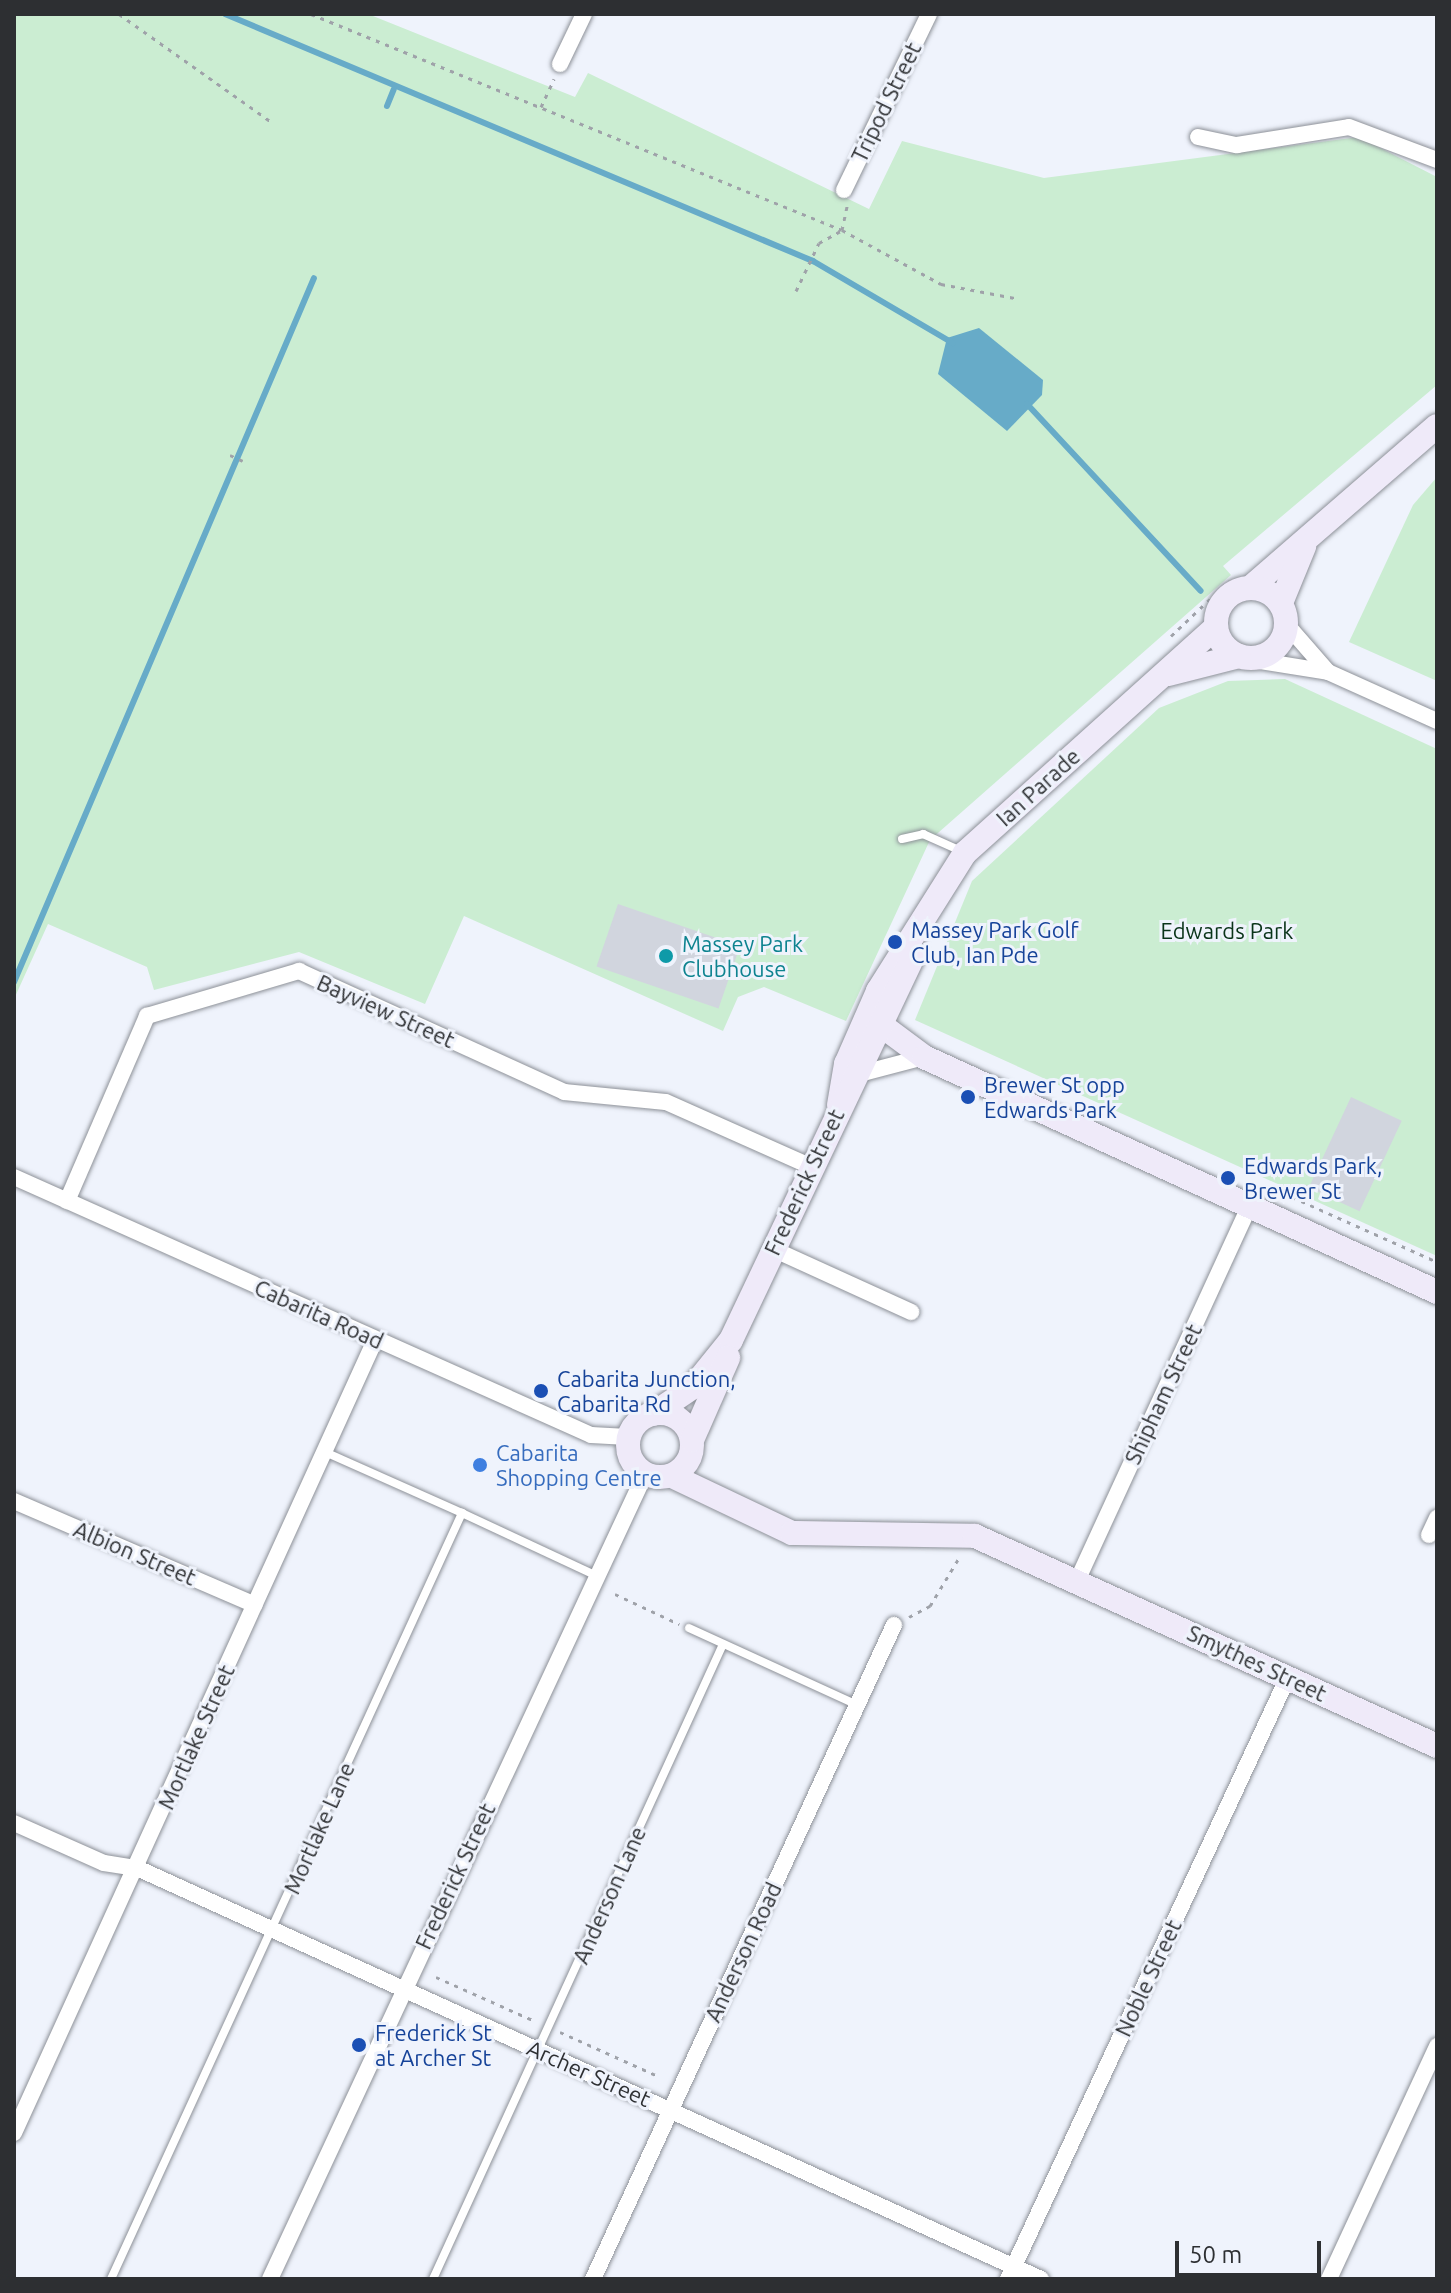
<!DOCTYPE html>
<style>
body{margin:0}
#map{position:relative;width:1451px;height:2293px;overflow:hidden;background:#eff3fc;font-family:Ubuntu,sans-serif}
div>[style]{position:absolute}
.green>*{inset:0;background:#cbedd2}
.water>*{inset:0;background:#67abc8}
.stream>*{height:6px;margin:-3px;padding:0 3px;transform-origin:3px;border-radius:3px;background:#67abc8}
.building>*{inset:0;background:#d1d5de;transform-origin:0 0}
.path>*{height:3px;margin-top:-1.5px;transform-origin:0;background:repeating-linear-gradient(90deg,#9fa2a9 0 4px,transparent 0 10px)}
.roads{filter:drop-shadow(0 0 2px #8d9198) drop-shadow(0 0 2px #8d9198)}
.lane>*{height:8px;margin:-4px;padding:0 4px;transform-origin:4px;border-radius:4px;background:#fff}
.street>*{height:16px;margin:-8px;padding:0 8px;transform-origin:8px;border-radius:8px;background:#fff}
.secondary>*{height:24px;margin:-12px;padding:0 12px;transform-origin:12px;border-radius:12px;background:#efeaf9}
.secondary>.ring{margin:-12px;padding:0;box-sizing:content-box;background:none;border:24px solid #efeaf9;border-radius:50%}
.dots>*{width:22px;height:22px;translate:-50% -50%;box-sizing:border-box;border:4px solid #eff3fc;border-radius:50%}
span{translate:-50% -50%;white-space:nowrap;text-align:center;line-height:1.15;-webkit-text-stroke:6px #eff3fc;paint-order:stroke}
.street-label{font-size:22px;color:#2d2f32}
.transit-label{font-size:22px;color:#164399}
.left{translate:0 -50%;text-align:left}
.park-label{font-size:22px;color:#0a3419}
.culture-label{font-size:22px;color:#0d838f}
.shop-label{font-size:22px;color:#366cbe}
.frame{position:absolute;inset:0;border:16px solid #2d2f32;pointer-events:none}
.scale{position:absolute;left:1175px;top:2241px;width:146px;height:36px;box-sizing:border-box;border:4px solid #2d2f32;border-top:0;padding-left:10px;font-size:24px;line-height:28px;white-space:nowrap;color:#2d2f32;-webkit-text-stroke:6px #eff3fc;paint-order:stroke}
</style>
<div id="map">
<div class="green">
<i style="clip-path:polygon(14px 14px,368px 14px,575px 97px,588px 73px,869px 209px,902px 141px,1044px 178px,1359px 137px,1437px 177px,1437px 385px,1223px 566px,1231px 575px,930px 840px,846px 1021px,764px 987px,738px 997px,723px 1031px,464px 916px,425px 1004px,299px 952px,154px 990px,147px 967px,48px 924px,14px 999px)"></i>
<i style="clip-path:polygon(1437px 477px,1437px 681px,1349px 642px,1413px 505px)"></i>
<i style="clip-path:polygon(1285px 679px,1437px 749px,1437px 1256px,915px 1020px,972px 881px,1159px 708px,1228px 681px)"></i>
</div>
<div class="water">
<i style="clip-path:polygon(979px 328px,1043px 380px,1042px 395px,1007px 431px,938px 374px,947px 338px)"></i>
</div>
<div class="stream">
<i style="left:225px;top:14px;width:638px;rotate:22.79deg"></i>
<i style="left:813px;top:261px;width:162px;rotate:30.4deg"></i>
<i style="left:387px;top:106px;width:18px;rotate:-68deg"></i>
<i style="left:1027px;top:404px;width:255px;rotate:47.1deg"></i>
<i style="left:14px;top:982px;width:765px;rotate:-66.92deg"></i>
</div>
<div class="building">
<i style="left:618px;top:904px;width:129px;height:66px;rotate:19deg"></i>
<i style="left:1351px;top:1097px;width:56px;height:100px;rotate:25deg"></i>
</div>
<div class="path">
<i style="left:119px;top:14px;width:185px;rotate:35.3deg"></i>
<i style="left:311px;top:14px;width:573px;rotate:22.14deg"></i>
<i style="left:842px;top:230px;width:113px;rotate:28.6deg"></i>
<i style="left:941px;top:284px;width:75px;rotate:10.7deg"></i>
<i style="left:541px;top:107px;width:31px;rotate:-65deg"></i>
<i style="left:796px;top:291px;width:53px;rotate:-64.4deg"></i>
<i style="left:819px;top:243px;width:26px;rotate:-29deg"></i>
<i style="left:842px;top:230px;width:25px;rotate:-78deg"></i>
<i style="left:230px;top:455px;width:14px;rotate:25deg"></i>
<i style="left:1171px;top:636px;width:80px;rotate:-43.5deg"></i>
<i style="left:1310px;top:1186px;width:13px;rotate:176deg"></i>
<i style="left:1297px;top:1187px;width:11px;rotate:117deg"></i>
<i style="left:1292px;top:1197px;width:159px;rotate:24.1deg"></i>
<i style="left:615px;top:1594px;width:71px;rotate:25.1deg"></i>
<i style="left:909px;top:1617px;width:24px;rotate:-28deg"></i>
<i style="left:930px;top:1606px;width:56px;rotate:-58.9deg"></i>
<i style="left:436px;top:1977px;width:108px;rotate:24deg"></i>
<i style="left:560px;top:2032px;width:107px;rotate:24.2deg"></i>
</div>
<div class="roads">
<div class="lane">
<i style="left:902px;top:839px;width:22px;rotate:-13deg"></i>
<i style="left:923px;top:834px;width:42px;rotate:24.1deg"></i>
<i style="left:462px;top:1513px;width:147px;rotate:25deg"></i>
<i style="left:689px;top:1628px;width:185px;rotate:24.6deg"></i>
<i style="left:111px;top:2279px;width:843px;rotate:-65.38deg"></i>
<i style="left:462px;top:1513px;width:150px;rotate:-156deg"></i>
<i style="left:433px;top:2279px;width:698px;rotate:-65.45deg"></i>
</div>
<div class="street">
<i style="left:560px;top:64px;width:55px;rotate:-64.4deg"></i>
<i style="left:1198px;top:137px;width:40px;rotate:12deg"></i>
<i style="left:1237px;top:145px;width:113px;rotate:-9.1deg"></i>
<i style="left:1349px;top:127px;width:94px;rotate:20.6deg"></i>
<i style="left:844px;top:190px;width:195px;rotate:-64.2deg"></i>
<i style="left:1287px;top:625px;width:62px;rotate:48.9deg"></i>
<i style="left:1248px;top:659px;width:81px;rotate:9.2deg"></i>
<i style="left:1328px;top:672px;width:120px;rotate:24.2deg"></i>
<i style="left:863px;top:1073px;width:63px;rotate:-14.7deg"></i>
<i style="left:14px;top:1177px;width:632px;rotate:24.09deg"></i>
<i style="left:591px;top:1435px;width:37px;rotate:3deg"></i>
<i style="left:67px;top:1201px;width:202px;rotate:-66.6deg"></i>
<i style="left:147px;top:1016px;width:159px;rotate:-16.5deg"></i>
<i style="left:299px;top:971px;width:291px;rotate:24.5deg"></i>
<i style="left:564px;top:1092px;width:102px;rotate:5.6deg"></i>
<i style="left:666px;top:1102px;width:158px;rotate:24deg"></i>
<i style="left:773px;top:1249px;width:152px;rotate:24.5deg"></i>
<i style="left:14px;top:1501px;width:262px;rotate:23.3deg"></i>
<i style="left:1429px;top:1535px;width:19px;rotate:-65deg"></i>
<i style="left:1077px;top:1581px;width:412px;rotate:-65.3deg"></i>
<i style="left:14px;top:1823px;width:98px;rotate:24deg"></i>
<i style="left:104px;top:1863px;width:33px;rotate:9deg"></i>
<i style="left:137px;top:1868px;width:993px;rotate:24.45deg"></i>
<i style="left:14px;top:2133px;width:871px;rotate:-65.52deg"></i>
<i style="left:270px;top:2279px;width:888px;rotate:-65.02deg"></i>
<i style="left:593px;top:2279px;width:720px;rotate:-65.29deg"></i>
<i style="left:1008px;top:2279px;width:664px;rotate:-65.06deg"></i>
<i style="left:1329px;top:2279px;width:257px;rotate:-65.1deg"></i>
</div>
<div class="secondary">
<i style="left:1251px;top:587px;width:246px;rotate:-40.9deg"></i>
<i class="ring" style="left:1216px;top:588px;width:46px;height:46px"></i>
<i style="left:1281px;top:603px;width:61px;rotate:-67.7deg"></i>
<i style="left:1168px;top:674px;width:73px;rotate:-14.2deg"></i>
<i style="left:885px;top:1028px;width:49px;rotate:36.6deg"></i>
<i style="left:924px;top:1057px;width:564px;rotate:24.61deg"></i>
<i style="left:839px;top:1105px;width:42px;rotate:-80.3deg"></i>
<i style="left:846px;top:1064px;width:80px;rotate:-66.3deg"></i>
<i style="left:878px;top:991px;width:163px;rotate:-57.8deg"></i>
<i style="left:965px;top:853px;width:338px;rotate:-42deg"></i>
<i class="ring" style="left:628px;top:1413px;width:40px;height:40px"></i>
<i style="left:653px;top:1414px;width:48px;rotate:-34deg"></i>
<i style="left:693px;top:1387px;width:60px;rotate:-51deg"></i>
<i style="left:731px;top:1340px;width:427px;rotate:-64.6deg"></i>
<i style="left:692px;top:1440px;width:90px;rotate:-66.3deg"></i>
<i style="left:672px;top:1476px;width:133px;rotate:25.4deg"></i>
<i style="left:792px;top:1533px;width:183px;rotate:0.9deg"></i>
<i style="left:975px;top:1536px;width:507px;rotate:24.44deg"></i>
</div>
</div>
<div class="dots">
<i style="left:895px;top:942px;background:#1a4fb4"></i>
<i style="left:666px;top:956px;background:#0f9aa8"></i>
<i style="left:968px;top:1097px;background:#1a4fb4"></i>
<i style="left:1228px;top:1178px;background:#1a4fb4"></i>
<i style="left:541px;top:1391px;background:#1a4fb4"></i>
<i style="left:480px;top:1465px;background:#3f7fe0"></i>
<i style="left:359px;top:2045px;background:#1a4fb4"></i>
</div>
<div class="street-label">
<span style="left:886px;top:102px;rotate:-64deg">Tripod Street</span>
<span style="left:1038px;top:787px;rotate:-42deg">Ian Parade</span>
<span style="left:386px;top:1011px;rotate:24deg">Bayview Street</span>
<span style="left:804px;top:1182px;rotate:-65deg">Frederick Street</span>
<span style="left:319px;top:1314px;rotate:24deg">Cabarita Road</span>
<span style="left:1163px;top:1394px;rotate:-65deg">Shipham Street</span>
<span style="left:135px;top:1553px;rotate:23deg">Albion Street</span>
<span style="left:1257px;top:1663px;rotate:25deg">Smythes Street</span>
<span style="left:196px;top:1737px;rotate:-66deg">Mortlake Street</span>
<span style="left:319px;top:1828px;rotate:-66deg">Mortlake Lane</span>
<span style="left:455px;top:1876px;rotate:-65deg">Frederick Street</span>
<span style="left:609px;top:1895px;rotate:-66deg">Anderson Lane</span>
<span style="left:743px;top:1952px;rotate:-65deg">Anderson Road</span>
<span style="left:1148px;top:1978px;rotate:-65deg">Noble Street</span>
<span style="left:589px;top:2073px;rotate:24deg">Archer Street</span>
</div>
<div class="transit-label">
<span class="left" style="left:911px;top:942px">Massey Park Golf<br>Club, Ian Pde</span>
<span class="left" style="left:984px;top:1097px">Brewer St opp<br>Edwards Park</span>
<span class="left" style="left:1244px;top:1178px">Edwards Park,<br>Brewer St</span>
<span class="left" style="left:557px;top:1391px">Cabarita Junction,<br>Cabarita Rd</span>
<span class="left" style="left:375px;top:2045px">Frederick St<br>at Archer St</span>
</div>
<div class="park-label">
<span style="left:1227px;top:931px">Edwards Park</span>
</div>
<div class="culture-label">
<span class="left" style="left:682px;top:956px">Massey Park<br>Clubhouse</span>
</div>
<div class="shop-label">
<span class="left" style="left:496px;top:1465px">Cabarita<br>Shopping Centre</span>
</div>
<div class="frame"></div>
<div class="scale">50 m</div>
</div>
